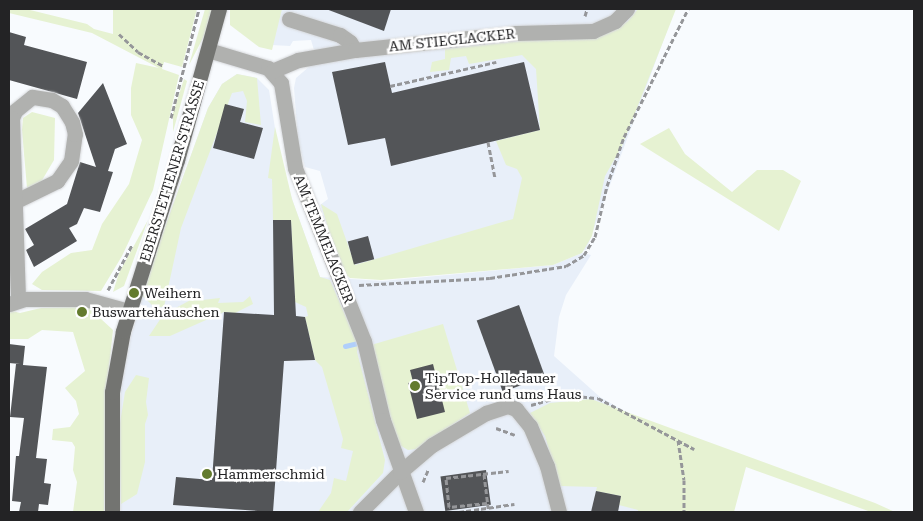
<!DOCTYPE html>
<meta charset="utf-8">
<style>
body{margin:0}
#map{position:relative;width:923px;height:521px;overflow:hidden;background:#f8fbfe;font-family:"Roboto Serif",serif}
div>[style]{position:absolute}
.built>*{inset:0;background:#e8eff9}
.green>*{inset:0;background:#e6f2d2}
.stream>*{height:5px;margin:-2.5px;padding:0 2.5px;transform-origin:2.5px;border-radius:2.5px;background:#b0cffb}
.building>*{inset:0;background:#535558;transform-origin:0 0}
.path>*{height:3px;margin-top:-1.5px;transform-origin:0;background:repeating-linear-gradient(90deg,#959699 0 5px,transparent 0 7.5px)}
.roads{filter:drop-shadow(0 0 1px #d6d8db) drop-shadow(0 0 1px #d6d8db)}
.minor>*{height:15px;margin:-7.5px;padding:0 7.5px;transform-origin:7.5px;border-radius:7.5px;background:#b0b1af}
.major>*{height:15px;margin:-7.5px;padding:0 7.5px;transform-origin:7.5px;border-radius:7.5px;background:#737471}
.dots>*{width:14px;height:14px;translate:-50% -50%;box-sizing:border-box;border:2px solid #fff;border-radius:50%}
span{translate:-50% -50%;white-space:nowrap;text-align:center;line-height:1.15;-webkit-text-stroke:5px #fff;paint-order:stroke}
.street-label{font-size:14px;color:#232325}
.poi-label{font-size:14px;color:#232325}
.left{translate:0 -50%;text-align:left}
.frame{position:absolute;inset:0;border:10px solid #232325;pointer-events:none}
</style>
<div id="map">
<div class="built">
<i style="clip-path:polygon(248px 9px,675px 9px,586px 250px,346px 274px,320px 205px,328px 199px,320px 171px,305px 167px,298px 140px,294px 88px,296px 78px,317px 60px,311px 40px,293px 41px,290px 46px,272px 45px)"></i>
<i style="clip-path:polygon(237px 74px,257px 78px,269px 90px,279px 154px,292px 199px,320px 277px,383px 281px,553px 265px,582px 253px,591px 255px,566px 295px,559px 317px,554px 356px,600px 397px,626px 412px,674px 512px,121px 512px,121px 383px,131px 336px,156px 252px,208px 108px,222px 84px)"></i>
</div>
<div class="green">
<i style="clip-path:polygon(9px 9px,26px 9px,87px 24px,94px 29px,113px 34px,113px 9px,197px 9px,182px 67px,164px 62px,162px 69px,179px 75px,153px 190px,122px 256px,101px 291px,42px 290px,32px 284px,42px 272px,71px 253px,92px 250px,102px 224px,129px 184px,142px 140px,131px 115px,131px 88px,136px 63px,159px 68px,92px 33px,9px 13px)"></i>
<i style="clip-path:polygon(205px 9px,212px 9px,206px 32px,189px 65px)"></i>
<i style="clip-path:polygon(230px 9px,282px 9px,272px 50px,259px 47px,230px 25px)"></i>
<i style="clip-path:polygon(638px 9px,676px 9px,622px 146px,605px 176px,592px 236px,582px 253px,553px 265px,381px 280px,350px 278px,340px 269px,321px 204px,337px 214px,355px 265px,513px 219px,522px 178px,517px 169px,506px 165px,496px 141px,540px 130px,536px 69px,522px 55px,469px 64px,466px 56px,451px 58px,449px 70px,430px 72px,432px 62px,445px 59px,445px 49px,610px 31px,628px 21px)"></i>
<i style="clip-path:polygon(237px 74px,257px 78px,261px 125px,245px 122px,247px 101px,243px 91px,232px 93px,181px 228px,164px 307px,154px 307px,143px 296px,156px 252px,208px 108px,222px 84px)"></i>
<i style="clip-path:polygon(184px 79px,187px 81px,173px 132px,173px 113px)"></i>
<i style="clip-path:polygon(32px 112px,55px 118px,54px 160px,41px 182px,27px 188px,22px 130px,23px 118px)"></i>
<i style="clip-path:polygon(275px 127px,292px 199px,320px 277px,330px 280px,358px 345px,357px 352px,385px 460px,383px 473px,347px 512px,318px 512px,331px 493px,334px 478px,346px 481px,353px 451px,341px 448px,343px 439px,322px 367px,315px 360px,305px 317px,308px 316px,306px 307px,295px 302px,291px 220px,273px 220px,272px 179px,268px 178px)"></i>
<i style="clip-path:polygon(669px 128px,685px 154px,732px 192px,757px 170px,783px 170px,801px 181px,779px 231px,640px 144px)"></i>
<i style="clip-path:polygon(148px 220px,124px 286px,113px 292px,119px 273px)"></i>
<i style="clip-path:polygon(250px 296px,253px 304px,235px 313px,224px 312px,170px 336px,149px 336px,163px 315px,196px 297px,202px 300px,220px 298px,218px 303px,243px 302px)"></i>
<i style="clip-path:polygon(76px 307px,76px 317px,88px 317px,88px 307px,113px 330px,106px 395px,104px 512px,73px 512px,77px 482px,73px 470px,75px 447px,72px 442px,52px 440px,53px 429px,70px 427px,79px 414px,76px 401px,65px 388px,85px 371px,73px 332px,42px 330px,28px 339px,9px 339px,9px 310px,20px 313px,41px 308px)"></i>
<i style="clip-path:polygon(443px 324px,470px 413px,416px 449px,408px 450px,398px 444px,371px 345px)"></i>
<i style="clip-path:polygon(136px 375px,149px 378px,146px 402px,148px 415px,145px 424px,145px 462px,137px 494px,121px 504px,119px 429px,125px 392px)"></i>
<i style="clip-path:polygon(591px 399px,875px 503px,895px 512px,871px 512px,746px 467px,734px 512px,638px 512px,638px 510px,619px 505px,621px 496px,596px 491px,597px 487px,559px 486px,545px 436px,530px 413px,550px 403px)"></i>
</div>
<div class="stream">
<i style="left:345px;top:346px;width:17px;rotate:-13deg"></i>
</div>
<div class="building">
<i style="clip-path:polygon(326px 9px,391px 9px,384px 31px)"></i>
<i style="clip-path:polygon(9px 32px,26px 37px,24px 45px,87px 62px,77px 99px,9px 80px)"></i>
<i style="clip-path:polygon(385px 62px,392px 93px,524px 62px,540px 130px,391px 166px,385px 138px,348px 145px,332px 72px)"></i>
<i style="clip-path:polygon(103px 83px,127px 144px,115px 149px,108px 171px,113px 172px,100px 212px,84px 208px,77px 224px,69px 228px,77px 241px,34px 267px,26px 250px,34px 245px,25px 229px,67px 204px,80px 162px,96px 167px,78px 113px)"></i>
<i style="clip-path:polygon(225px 104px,244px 109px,240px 122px,263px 128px,254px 159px,213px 148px)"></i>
<i style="clip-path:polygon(273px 220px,291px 220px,296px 316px,305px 317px,315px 360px,284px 361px,273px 512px,173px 505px,176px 477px,212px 480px,224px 312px,274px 315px)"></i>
<i style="left:368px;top:236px;width:24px;height:21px;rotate:75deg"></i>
<i style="left:519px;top:305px;width:76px;height:45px;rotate:70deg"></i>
<i style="clip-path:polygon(9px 344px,25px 346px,23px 365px,47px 367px,36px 458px,47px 459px,44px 483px,51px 484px,48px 505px,39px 504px,38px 512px,19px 512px,21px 502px,12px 501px,16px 456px,19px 456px,24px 418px,10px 417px,16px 364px,20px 364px,9px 363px)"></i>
<i style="clip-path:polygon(433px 364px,445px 412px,417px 419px,408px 383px,413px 382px,410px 370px)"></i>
<i style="left:486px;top:470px;width:35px;height:46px;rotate:82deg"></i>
<i style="clip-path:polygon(596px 491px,621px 496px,618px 512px,591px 512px)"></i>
</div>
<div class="path">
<i style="left:585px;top:16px;width:7px;rotate:-74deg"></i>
<i style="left:119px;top:34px;width:26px;rotate:43deg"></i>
<i style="left:138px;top:52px;width:29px;rotate:29deg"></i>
<i style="left:390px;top:86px;width:109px;rotate:-12.8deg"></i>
<i style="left:171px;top:118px;width:113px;rotate:-75.6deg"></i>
<i style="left:488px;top:142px;width:36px;rotate:79deg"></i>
<i style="left:359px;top:285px;width:131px;rotate:-3.1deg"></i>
<i style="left:490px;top:278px;width:77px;rotate:-9deg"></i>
<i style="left:566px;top:266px;width:21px;rotate:-31deg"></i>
<i style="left:584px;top:255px;width:21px;rotate:-59deg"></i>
<i style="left:595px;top:237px;width:52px;rotate:-76.8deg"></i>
<i style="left:607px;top:186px;width:52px;rotate:-70.9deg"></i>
<i style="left:624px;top:137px;width:143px;rotate:-63.4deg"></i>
<i style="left:108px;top:290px;width:51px;rotate:-61.9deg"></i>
<i style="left:531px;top:405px;width:37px;rotate:-16deg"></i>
<i style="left:567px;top:395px;width:31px;rotate:6deg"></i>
<i style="left:598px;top:398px;width:109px;rotate:28deg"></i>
<i style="left:496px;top:428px;width:20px;rotate:20deg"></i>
<i style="left:678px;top:440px;width:40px;rotate:81.5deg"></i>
<i style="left:684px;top:480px;width:32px;rotate:90deg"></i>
<i style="left:484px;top:474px;width:38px;rotate:83deg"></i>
<i style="left:423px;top:482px;width:13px;rotate:-67deg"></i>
<i style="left:487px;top:503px;width:38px;rotate:174deg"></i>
<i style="left:449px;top:507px;width:29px;rotate:-96deg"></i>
<i style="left:446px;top:478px;width:63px;rotate:-6.3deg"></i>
<i style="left:459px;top:512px;width:56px;rotate:-8.3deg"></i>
</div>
<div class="roads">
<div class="minor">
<i style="left:289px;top:19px;width:53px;rotate:17.4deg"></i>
<i style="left:340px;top:35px;width:12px;rotate:35deg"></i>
<i style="left:350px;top:42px;width:9px;rotate:58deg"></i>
<i style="left:208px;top:50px;width:63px;rotate:16.7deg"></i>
<i style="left:268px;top:68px;width:20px;rotate:49deg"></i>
<i style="left:281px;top:83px;width:86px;rotate:80.6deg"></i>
<i style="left:295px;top:168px;width:186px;rotate:68.3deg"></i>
<i style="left:364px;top:341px;width:81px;rotate:76.5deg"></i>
<i style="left:383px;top:420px;width:98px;rotate:70.3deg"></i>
<i style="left:272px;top:71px;width:28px;rotate:-23deg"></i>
<i style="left:298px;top:60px;width:58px;rotate:-10deg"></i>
<i style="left:355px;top:50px;width:162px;rotate:-6deg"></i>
<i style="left:516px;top:33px;width:77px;rotate:-1.5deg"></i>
<i style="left:593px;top:31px;width:24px;rotate:-24deg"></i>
<i style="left:615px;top:21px;width:17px;rotate:-45deg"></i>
<i style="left:16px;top:201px;width:46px;rotate:-26deg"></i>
<i style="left:57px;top:181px;width:24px;rotate:-55deg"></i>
<i style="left:71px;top:161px;width:27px;rotate:-82deg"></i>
<i style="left:75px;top:134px;width:12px;rotate:-104deg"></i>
<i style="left:72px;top:122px;width:19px;rotate:-122deg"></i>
<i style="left:62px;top:106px;width:12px;rotate:-149deg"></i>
<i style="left:52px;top:100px;width:20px;rotate:-171deg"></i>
<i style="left:32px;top:97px;width:22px;rotate:141deg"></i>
<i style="left:15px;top:111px;width:8px;rotate:113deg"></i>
<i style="left:12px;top:118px;width:181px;rotate:88.1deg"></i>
<i style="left:9px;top:304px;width:16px;rotate:-18deg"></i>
<i style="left:24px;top:299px;width:61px"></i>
<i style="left:85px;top:299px;width:46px;rotate:15.3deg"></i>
<i style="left:360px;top:512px;width:57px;rotate:-45deg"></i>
<i style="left:400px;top:472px;width:42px;rotate:-40.2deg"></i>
<i style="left:432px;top:445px;width:63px;rotate:-30.7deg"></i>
<i style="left:486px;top:413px;width:23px;rotate:-18deg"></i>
<i style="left:508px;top:406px;width:9px;rotate:21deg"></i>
<i style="left:516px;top:409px;width:22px;rotate:51deg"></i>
<i style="left:530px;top:426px;width:43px;rotate:67deg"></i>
<i style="left:547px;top:466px;width:48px;rotate:75.4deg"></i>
</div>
<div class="major">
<i style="left:112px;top:512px;width:120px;rotate:-90deg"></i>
<i style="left:112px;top:392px;width:62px;rotate:-79.8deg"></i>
<i style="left:123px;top:331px;width:179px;rotate:-72.5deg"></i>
<i style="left:177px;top:160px;width:157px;rotate:-74.5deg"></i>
</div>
</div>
<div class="dots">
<i style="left:134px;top:293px;background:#637b2d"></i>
<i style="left:82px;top:312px;background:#637b2d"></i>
<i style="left:415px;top:386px;background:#637b2d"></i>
<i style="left:207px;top:474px;background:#637b2d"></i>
</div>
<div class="street-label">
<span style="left:452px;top:40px;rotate:-6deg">AM STIEGLACKER</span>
<span style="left:172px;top:171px;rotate:-73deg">EBERSTETTENER STRASSE</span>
<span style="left:324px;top:239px;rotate:68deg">AM TEMMELACKER</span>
</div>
<div class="poi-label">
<span class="left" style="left:144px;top:293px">Weihern</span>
<span class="left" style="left:92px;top:312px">Buswartehäuschen</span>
<span class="left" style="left:425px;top:386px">TipTop-Holledauer<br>Service rund ums Haus</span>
<span class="left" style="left:217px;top:474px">Hammerschmid</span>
</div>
<div class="frame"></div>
</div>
